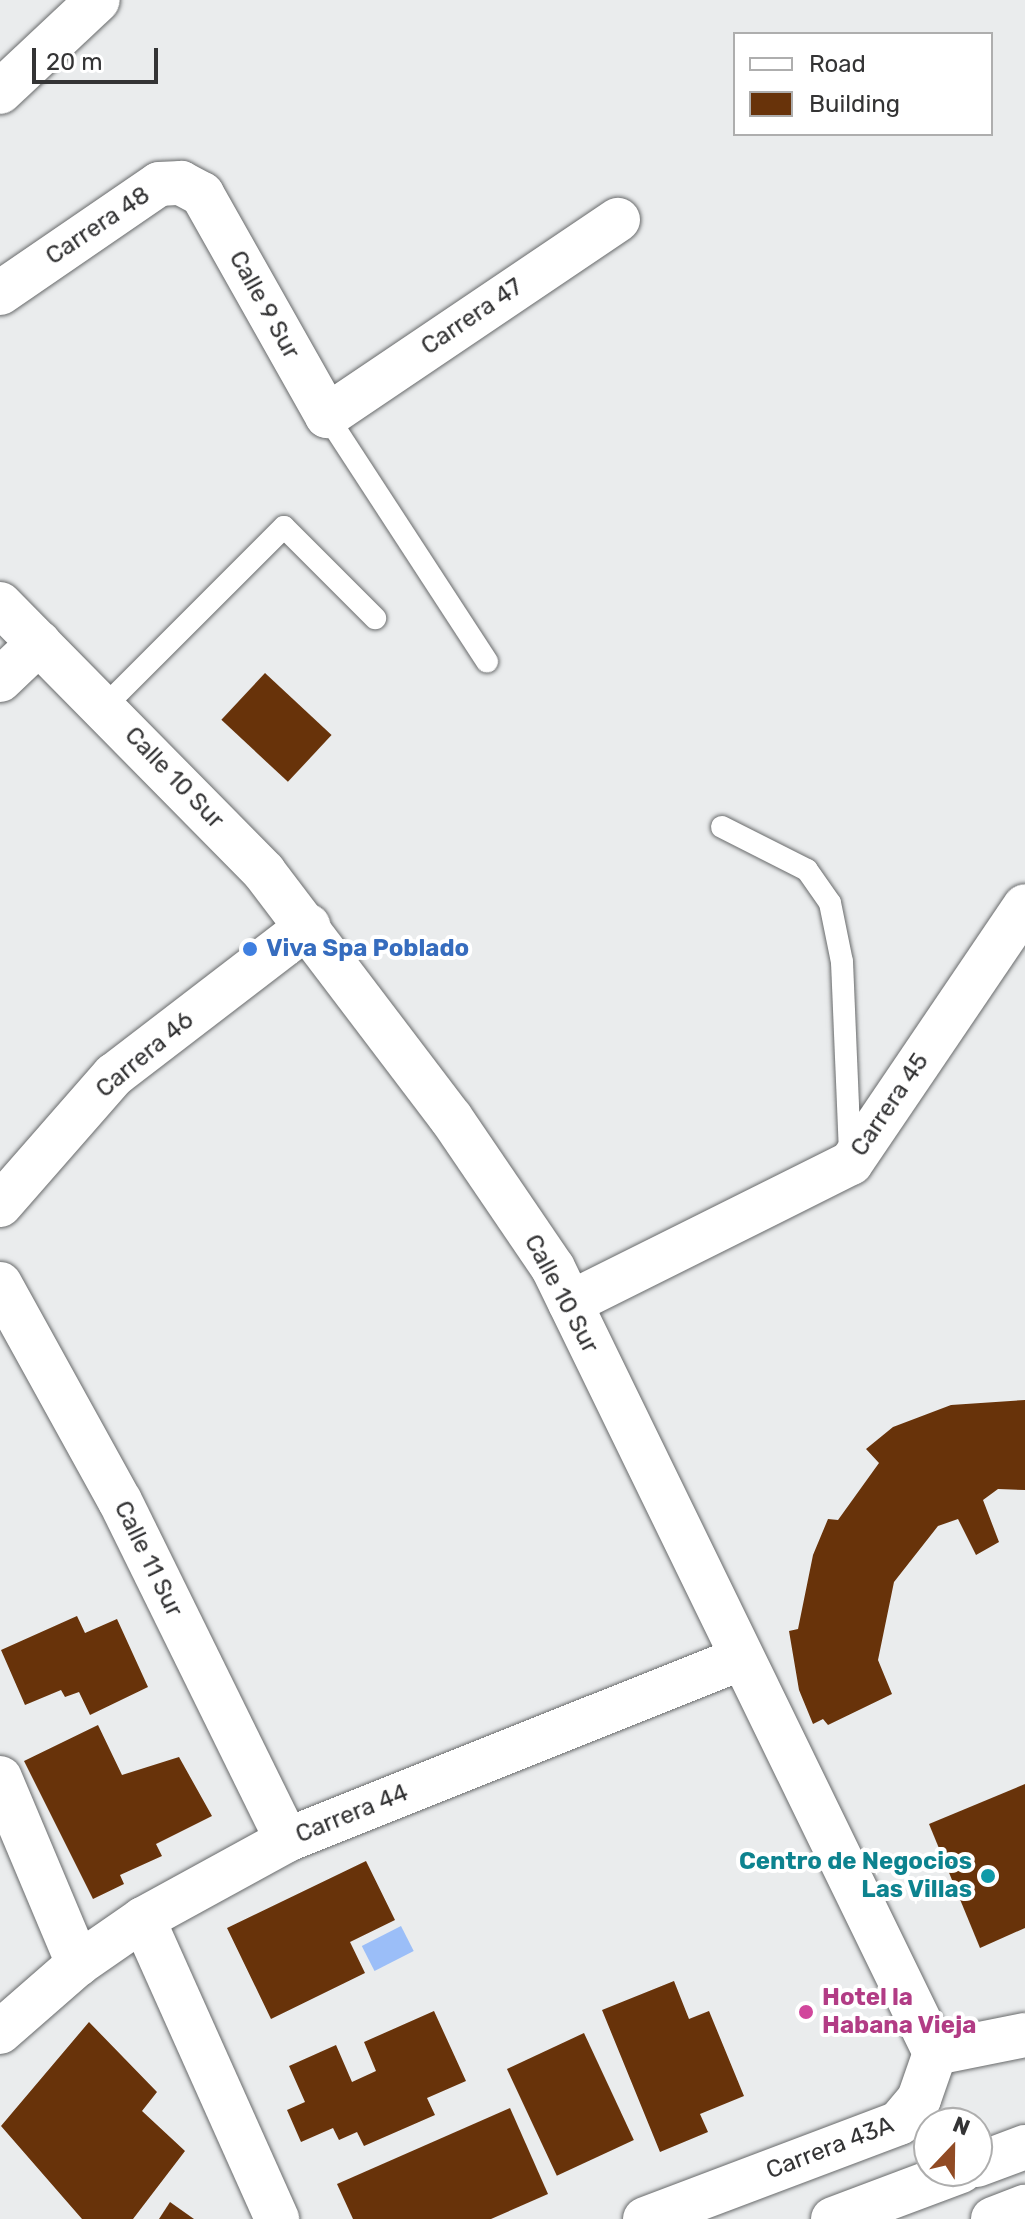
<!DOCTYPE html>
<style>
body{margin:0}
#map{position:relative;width:1025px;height:2219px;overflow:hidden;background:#eaeced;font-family:Rubik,sans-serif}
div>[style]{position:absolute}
.water>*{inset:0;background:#9bbef8;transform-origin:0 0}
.building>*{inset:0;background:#68330a;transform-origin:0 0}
.roads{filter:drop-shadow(0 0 2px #686a6b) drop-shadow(0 0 2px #686a6b)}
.lane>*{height:22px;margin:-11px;padding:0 11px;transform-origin:11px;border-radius:11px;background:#fff}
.street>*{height:44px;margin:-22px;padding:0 22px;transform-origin:22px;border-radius:22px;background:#fff}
.primary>*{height:44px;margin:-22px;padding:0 22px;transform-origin:22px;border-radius:22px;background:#fff}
.dots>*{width:22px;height:22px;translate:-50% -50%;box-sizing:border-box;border:4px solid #fff;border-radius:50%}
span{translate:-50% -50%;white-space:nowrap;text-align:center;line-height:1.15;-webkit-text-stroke:8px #fff;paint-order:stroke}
.street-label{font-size:24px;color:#343435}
.shop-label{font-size:24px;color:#366cbe;font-weight:700}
.left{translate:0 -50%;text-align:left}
.culture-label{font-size:24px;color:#0d838f;font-weight:700}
.right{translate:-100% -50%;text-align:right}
.hotel-label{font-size:24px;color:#b23c85;font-weight:700}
.legend{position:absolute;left:733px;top:32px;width:260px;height:104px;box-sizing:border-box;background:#fff;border:2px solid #aeaeae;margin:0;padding:10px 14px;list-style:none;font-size:24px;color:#343435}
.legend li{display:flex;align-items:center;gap:16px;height:40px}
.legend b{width:40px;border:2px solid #aeaeae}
.north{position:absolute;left:913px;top:2107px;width:80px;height:80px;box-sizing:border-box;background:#fff;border:2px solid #aeaeae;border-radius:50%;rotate:22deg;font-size:22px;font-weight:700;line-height:32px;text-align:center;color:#343435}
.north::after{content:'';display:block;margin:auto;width:28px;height:36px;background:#914b24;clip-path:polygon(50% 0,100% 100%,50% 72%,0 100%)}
.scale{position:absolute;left:32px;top:48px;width:126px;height:36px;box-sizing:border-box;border:4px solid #343435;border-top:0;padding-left:10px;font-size:24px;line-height:28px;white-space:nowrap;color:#343435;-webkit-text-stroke:6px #fff;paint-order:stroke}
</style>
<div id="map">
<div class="water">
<i style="left:401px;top:1926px;width:28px;height:44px;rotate:63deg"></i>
</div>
<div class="building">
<i style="left:265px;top:673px;width:91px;height:64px;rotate:43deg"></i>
<i style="clip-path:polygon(1025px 1400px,1025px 1490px,998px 1489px,983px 1500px,999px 1542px,976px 1555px,958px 1519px,938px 1526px,894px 1582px,878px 1660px,892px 1694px,828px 1725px,823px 1719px,813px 1724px,799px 1690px,789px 1631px,798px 1629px,813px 1555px,828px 1519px,838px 1520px,879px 1463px,866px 1449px,893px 1427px,951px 1405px)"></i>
<i style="clip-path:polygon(77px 1616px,85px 1633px,117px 1619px,148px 1687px,90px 1715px,79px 1692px,65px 1697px,61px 1690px,25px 1705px,1px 1650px)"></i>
<i style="clip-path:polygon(98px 1725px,122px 1775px,179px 1757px,212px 1816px,156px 1844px,162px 1856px,120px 1875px,124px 1884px,93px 1899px,24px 1761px)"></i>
<i style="clip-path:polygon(1025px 1784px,1025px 1928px,980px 1948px,929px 1824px)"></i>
<i style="clip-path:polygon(366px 1861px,395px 1920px,350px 1942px,365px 1973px,271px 2019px,227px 1928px)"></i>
<i style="clip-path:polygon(674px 1981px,689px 2019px,709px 2011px,744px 2096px,700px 2114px,708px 2132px,660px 2152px,602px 2010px)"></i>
<i style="clip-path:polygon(434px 2011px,466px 2081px,427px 2098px,435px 2115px,364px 2146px,357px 2132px,339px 2140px,333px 2128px,301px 2142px,287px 2110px,305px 2102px,289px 2066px,336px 2045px,352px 2082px,376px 2071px,364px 2042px)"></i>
<i style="clip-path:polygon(89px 2022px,157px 2092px,142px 2111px,185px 2151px,133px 2219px,82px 2219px,1px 2126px)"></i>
<i style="left:584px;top:2033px;width:118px;height:85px;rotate:65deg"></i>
<i style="clip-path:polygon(510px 2108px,548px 2194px,491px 2219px,353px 2219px,337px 2184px)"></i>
<i style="clip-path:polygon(170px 2202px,194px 2219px,159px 2219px)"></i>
</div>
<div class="roads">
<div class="lane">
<i style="left:327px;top:416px;width:293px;rotate:56.9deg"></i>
<i style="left:105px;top:706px;width:253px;rotate:-45deg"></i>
<i style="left:284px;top:527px;width:129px;rotate:45deg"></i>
<i style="left:722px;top:827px;width:95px;rotate:26.8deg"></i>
<i style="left:807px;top:870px;width:40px;rotate:55.1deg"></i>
<i style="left:830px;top:903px;width:60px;rotate:78.5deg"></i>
<i style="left:842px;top:962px;width:192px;rotate:87.6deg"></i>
</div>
<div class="street">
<i style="left:0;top:293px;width:193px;rotate:-34.4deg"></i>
<i style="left:159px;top:184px;width:22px;rotate:-3deg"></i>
<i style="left:181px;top:183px;width:24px;rotate:28deg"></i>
<i style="left:202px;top:194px;width:255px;rotate:60.6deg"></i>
<i style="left:327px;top:416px;width:351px;rotate:-34deg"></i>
<i style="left:0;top:604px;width:376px;rotate:45.4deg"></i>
<i style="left:264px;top:872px;width:309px;rotate:52.8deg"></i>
<i style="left:451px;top:1118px;width:181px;rotate:55.8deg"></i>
<i style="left:553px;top:1268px;width:873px;rotate:64.05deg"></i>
<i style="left:0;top:680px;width:54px;rotate:-43.5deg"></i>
<i style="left:0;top:1205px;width:173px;rotate:-48.8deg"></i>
<i style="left:114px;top:1075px;width:245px;rotate:-37.5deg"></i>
<i style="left:0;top:1284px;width:248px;rotate:61.1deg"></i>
<i style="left:120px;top:1501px;width:378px;rotate:63.8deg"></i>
<i style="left:570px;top:1303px;width:314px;rotate:-26.5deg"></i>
<i style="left:851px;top:1163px;width:310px;rotate:-55.9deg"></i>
<i style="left:0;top:1778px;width:202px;rotate:67.2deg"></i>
<i style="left:143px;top:1919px;width:329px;rotate:65.9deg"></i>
<i style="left:0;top:2032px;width:103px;rotate:-41.1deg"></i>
<i style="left:78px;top:1964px;width:79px;rotate:-34.7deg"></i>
<i style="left:143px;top:1919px;width:164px;rotate:-28.7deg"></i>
<i style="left:287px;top:1840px;width:487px;rotate:-21.8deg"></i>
<i style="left:935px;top:2053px;width:92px;rotate:-11.3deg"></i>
<i style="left:645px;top:2219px;width:272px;rotate:-20.7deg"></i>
<i style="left:899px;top:2123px;width:31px;rotate:-50deg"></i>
<i style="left:919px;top:2099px;width:49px;rotate:-70.8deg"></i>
</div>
<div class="primary">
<i style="left:0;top:92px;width:134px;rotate:-43.2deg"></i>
<i style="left:977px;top:2165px;width:51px;rotate:-20.6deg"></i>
<i style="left:833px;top:2219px;width:137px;rotate:-20.6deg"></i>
<i style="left:993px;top:2219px;width:34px;rotate:-21deg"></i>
</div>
</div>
<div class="dots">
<i style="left:250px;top:949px;background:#3f7fe0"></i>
<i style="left:988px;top:1876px;background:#0f9aa8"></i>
<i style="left:806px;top:2012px;background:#d1479c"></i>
</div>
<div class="street-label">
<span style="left:98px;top:226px;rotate:-34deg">Carrera 48</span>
<span style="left:264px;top:305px;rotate:61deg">Calle 9 Sur</span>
<span style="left:472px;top:317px;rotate:-34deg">Carrera 47</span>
<span style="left:174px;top:778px;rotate:46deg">Calle 10 Sur</span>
<span style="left:145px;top:1055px;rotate:-40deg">Carrera 46</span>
<span style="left:890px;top:1105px;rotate:-56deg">Carrera 45</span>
<span style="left:561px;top:1294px;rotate:62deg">Calle 10 Sur</span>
<span style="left:148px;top:1559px;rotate:64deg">Calle 11 Sur</span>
<span style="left:352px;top:1814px;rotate:-22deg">Carrera 44</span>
<span style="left:830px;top:2148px;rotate:-21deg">Carrera 43A</span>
</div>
<div class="shop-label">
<span class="left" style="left:266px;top:949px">Viva Spa Poblado</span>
</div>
<div class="culture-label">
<span class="right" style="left:972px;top:1876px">Centro de Negocios<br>Las Villas</span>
</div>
<div class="hotel-label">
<span class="left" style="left:822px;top:2012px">Hotel la<br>Habana Vieja</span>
</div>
<ul class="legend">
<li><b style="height:10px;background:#fff"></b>Road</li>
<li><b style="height:22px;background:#68330a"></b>Building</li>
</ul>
<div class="north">N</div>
<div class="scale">20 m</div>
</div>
